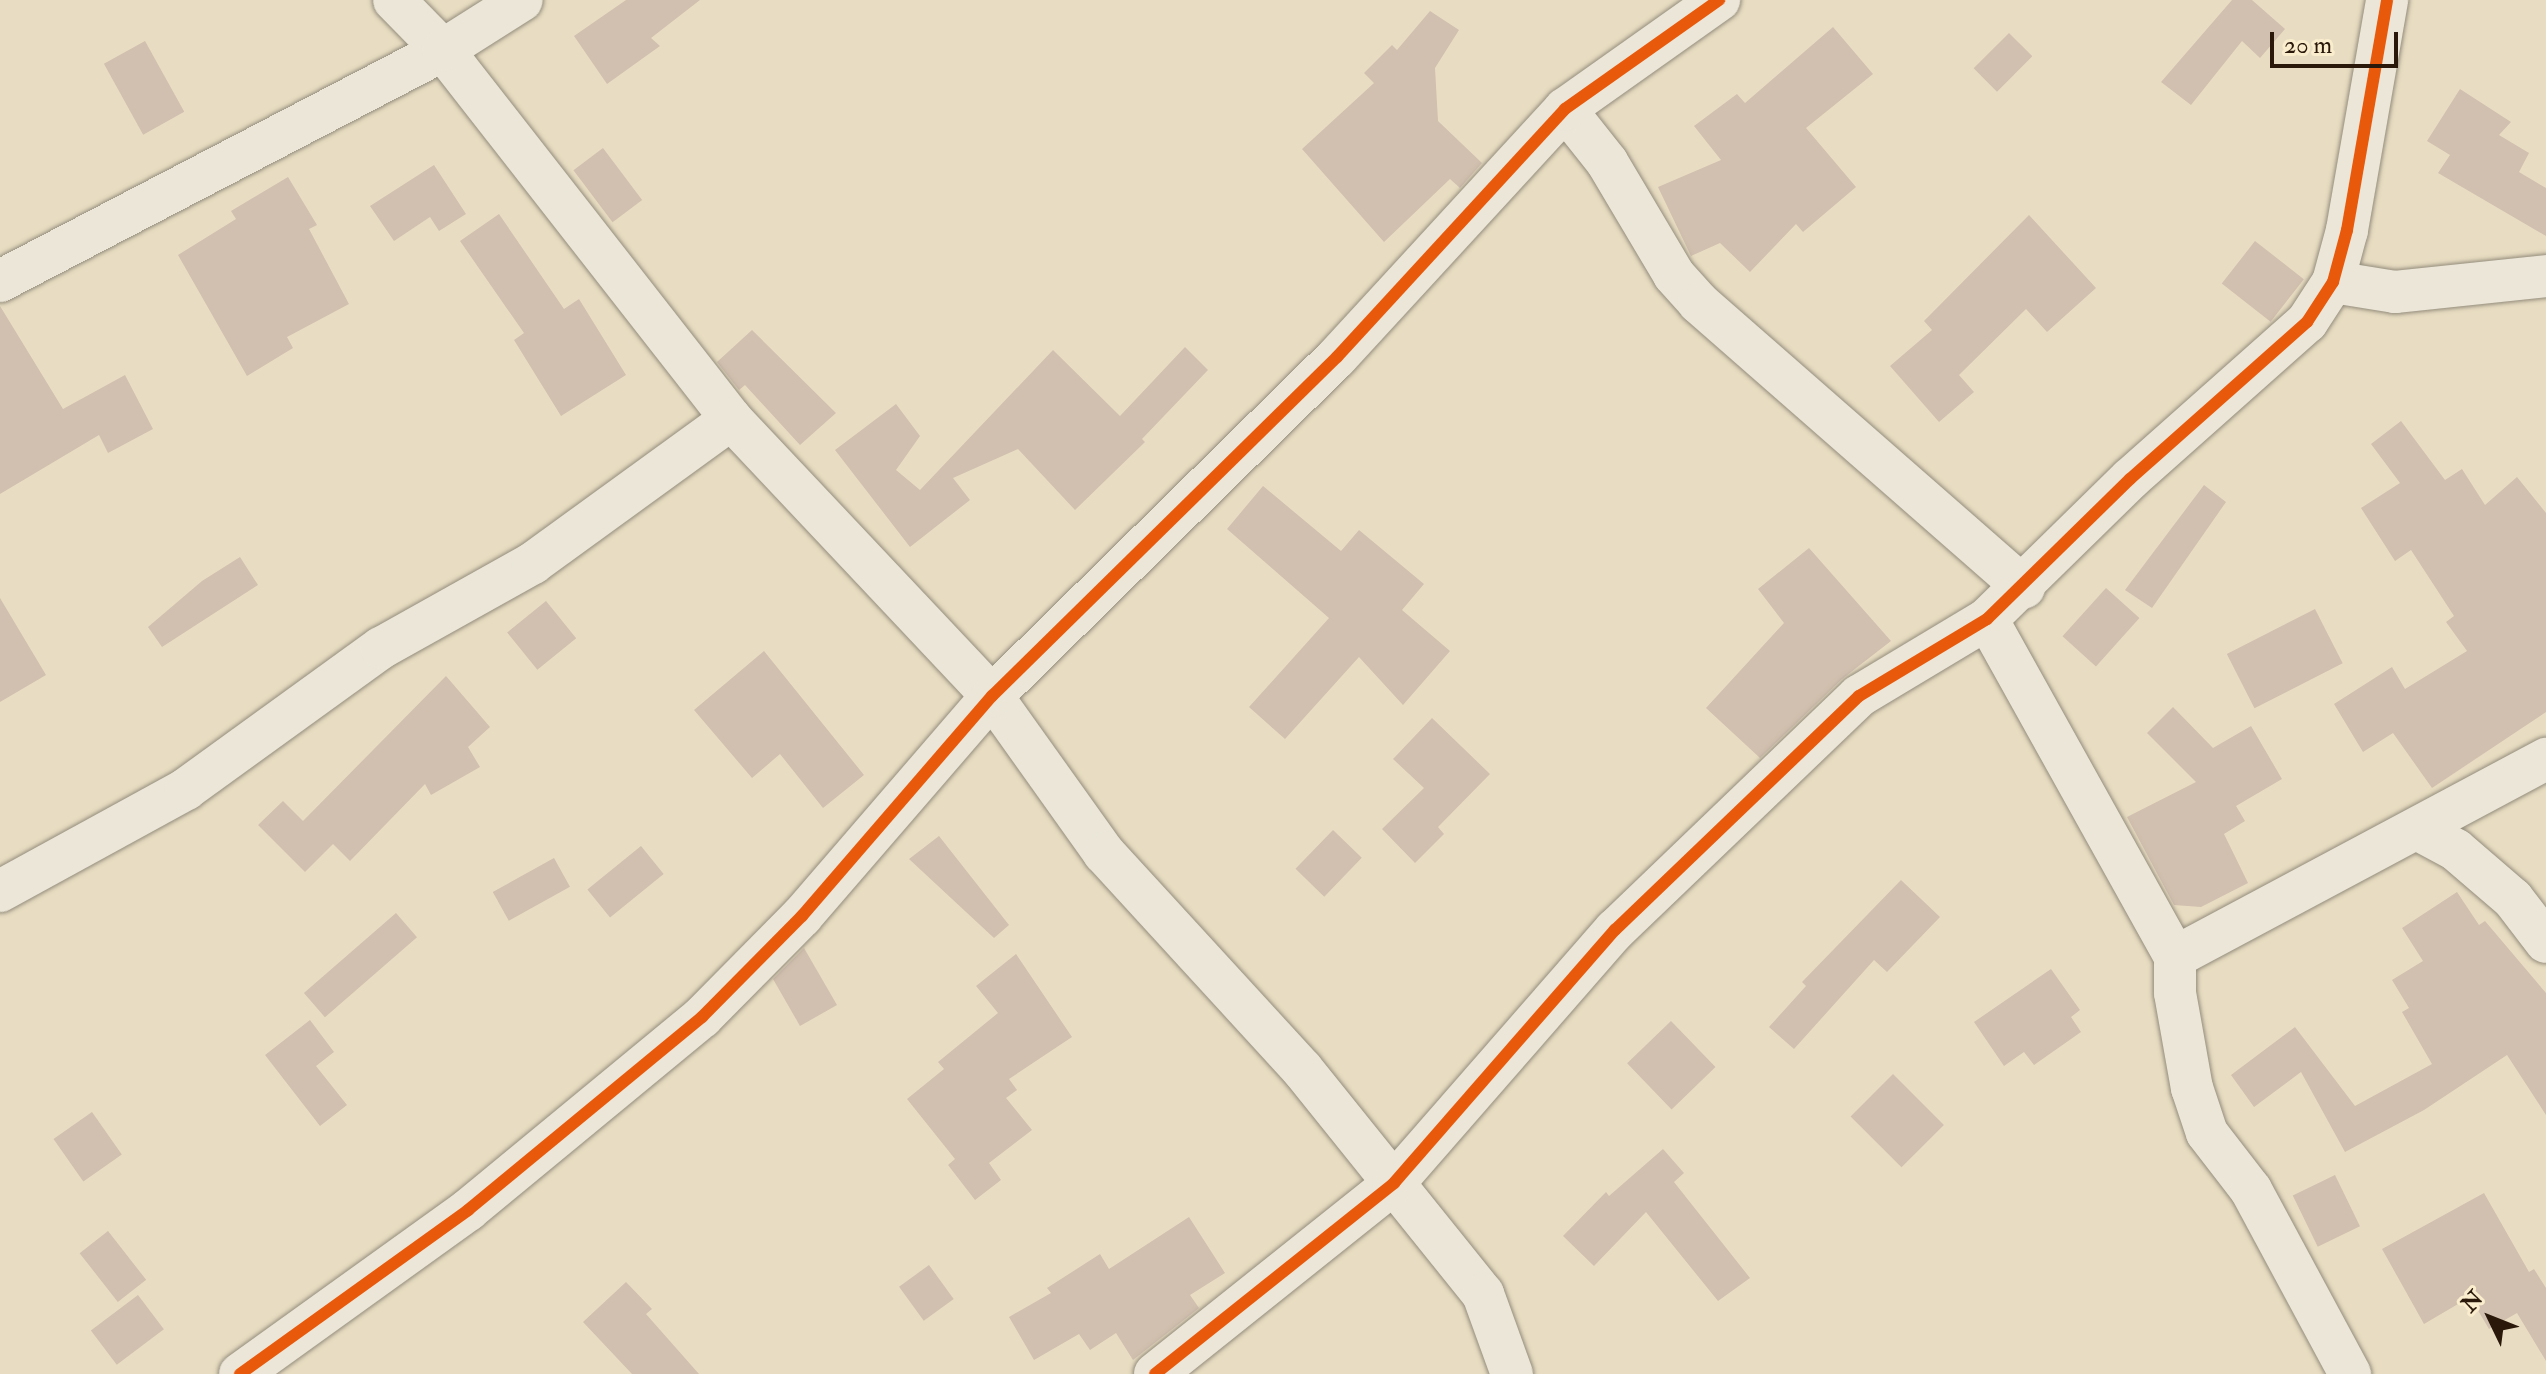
<!DOCTYPE html>
<style>
body{margin:0}
#map{position:relative;width:2546px;height:1374px;overflow:hidden;background:#e8ddc2;font-family:"IM FELL Double Pica",serif}
div>[style]{position:absolute}
.building>*{inset:0;background:#d1bfaf;transform-origin:0 0}
.roads{filter:drop-shadow(0 0 2px #948c7c) drop-shadow(0 0 2px #948c7c)}
.minor>*{height:42px;margin:-21px;padding:0 21px;transform-origin:21px;border-radius:21px;background:#ebe6d8}
.cycleway>*{height:12px;margin:-6px;padding:0 6px;transform-origin:6px;border-radius:6px;background:#e8590c}
span{translate:-50% -50%;white-space:nowrap;text-align:center;line-height:1.15;-webkit-text-stroke:8px #faedcd;paint-order:stroke}
.north{position:absolute;left:2450px;top:1278px;width:80px;height:80px;-webkit-text-stroke:6px #faedcd;paint-order:stroke;rotate:313deg;font-size:22px;font-weight:700;line-height:32px;text-align:center;color:#2a180a}
.north::after{content:'';display:block;margin:auto;width:28px;height:36px;background:#2a180a;clip-path:polygon(50% 0,100% 100%,50% 72%,0 100%)}
.scale{position:absolute;left:2270px;top:32px;width:128px;height:36px;box-sizing:border-box;border:4px solid #2a180a;border-top:0;padding-left:10px;font-size:24px;line-height:28px;white-space:nowrap;color:#2a180a;-webkit-text-stroke:6px #faedcd;paint-order:stroke}
</style>
<div id="map">
<div class="building">
<i style="clip-path:polygon(626px 0,700px 0,651px 38px,660px 46px,607px 84px,574px 36px)"></i>
<i style="clip-path:polygon(2232px 0,2252px 0,2285px 29px,2260px 58px,2242px 41px,2191px 105px,2161px 82px)"></i>
<i style="clip-path:polygon(1430px 11px,1459px 30px,1435px 68px,1438px 121px,1482px 163px,1460px 188px,1450px 179px,1384px 242px,1302px 149px,1374px 83px,1364px 73px,1392px 45px,1397px 50px)"></i>
<i style="clip-path:polygon(1833px 27px,1873px 74px,1806px 128px,1856px 187px,1803px 232px,1796px 224px,1750px 272px,1720px 243px,1691px 256px,1658px 187px,1721px 160px,1694px 126px,1737px 94px,1745px 103px)"></i>
<i style="left:2009px;top:33px;width:33px;height:50px;rotate:45deg"></i>
<i style="left:145px;top:41px;width:81px;height:47px;rotate:61deg"></i>
<i style="clip-path:polygon(2460px 89px,2511px 122px,2499px 135px,2529px 153px,2519px 172px,2546px 188px,2546px 236px,2438px 173px,2450px 155px,2427px 141px)"></i>
<i style="left:603px;top:148px;width:65px;height:37px;rotate:53deg"></i>
<i style="clip-path:polygon(434px 165px,466px 214px,439px 231px,430px 217px,394px 241px,370px 206px)"></i>
<i style="clip-path:polygon(288px 177px,317px 225px,309px 229px,349px 304px,287px 337px,293px 348px,247px 376px,178px 255px,236px 219px,231px 211px)"></i>
<i style="clip-path:polygon(499px 214px,564px 309px,579px 299px,626px 375px,561px 416px,514px 340px,524px 333px,460px 241px)"></i>
<i style="clip-path:polygon(2029px 215px,2096px 288px,2047px 332px,2026px 309px,1959px 375px,1974px 392px,1939px 422px,1890px 366px,1932px 330px,1924px 321px)"></i>
<i style="left:2255px;top:241px;width:62px;height:54px;rotate:38deg"></i>
<i style="clip-path:polygon(0 306px,63px 409px,125px 375px,153px 429px,108px 453px,99px 435px,0 494px)"></i>
<i style="clip-path:polygon(752px 330px,836px 413px,800px 445px,745px 385px,739px 390px,717px 362px)"></i>
<i style="clip-path:polygon(1185px 347px,1208px 370px,1142px 439px,1145px 442px,1075px 510px,1018px 449px,953px 478px,970px 500px,910px 547px,835px 450px,896px 404px,920px 436px,896px 470px,920px 490px,1053px 350px,1120px 416px)"></i>
<i style="clip-path:polygon(2401px 421px,2445px 480px,2462px 469px,2485px 505px,2517px 477px,2546px 513px,2546px 712px,2432px 788px,2393px 733px,2363px 752px,2334px 704px,2392px 667px,2405px 689px,2467px 651px,2446px 622px,2454px 616px,2411px 550px,2395px 561px,2361px 508px,2400px 483px,2371px 444px)"></i>
<i style="clip-path:polygon(2204px 485px,2226px 502px,2152px 608px,2125px 590px)"></i>
<i style="clip-path:polygon(1263px 486px,1341px 551px,1359px 530px,1424px 584px,1402px 610px,1450px 651px,1403px 705px,1359px 657px,1285px 739px,1249px 707px,1329px 618px,1227px 529px)"></i>
<i style="clip-path:polygon(1809px 548px,1891px 641px,1842px 679px,1760px 758px,1706px 708px,1784px 623px,1758px 589px)"></i>
<i style="clip-path:polygon(240px 557px,258px 585px,162px 647px,148px 627px,202px 581px)"></i>
<i style="left:2106px;top:588px;width:45px;height:65px;rotate:42deg"></i>
<i style="clip-path:polygon(0 598px,46px 675px,0 702px)"></i>
<i style="left:546px;top:601px;width:48px;height:50px;rotate:51deg"></i>
<i style="left:2315px;top:609px;width:61px;height:99px;rotate:63deg"></i>
<i style="clip-path:polygon(764px 651px,864px 775px,823px 808px,780px 754px,752px 778px,694px 710px)"></i>
<i style="clip-path:polygon(446px 676px,490px 727px,468px 747px,480px 767px,431px 795px,425px 784px,350px 861px,333px 844px,305px 872px,258px 825px,283px 801px,303px 821px)"></i>
<i style="clip-path:polygon(2173px 707px,2213px 748px,2251px 726px,2282px 779px,2236px 806px,2245px 821px,2224px 834px,2248px 883px,2201px 907px,2174px 905px,2127px 817px,2196px 782px,2147px 733px)"></i>
<i style="clip-path:polygon(1432px 718px,1490px 774px,1438px 827px,1444px 834px,1415px 863px,1382px 829px,1424px 788px,1393px 759px)"></i>
<i style="left:1333px;top:830px;width:40px;height:54px;rotate:44deg"></i>
<i style="clip-path:polygon(939px 836px,1009px 925px,994px 938px,909px 859px)"></i>
<i style="left:641px;top:846px;width:36px;height:69px;rotate:51deg"></i>
<i style="left:554px;top:858px;width:33px;height:70px;rotate:61deg"></i>
<i style="clip-path:polygon(1901px 880px,1940px 917px,1887px 972px,1874px 960px,1794px 1049px,1769px 1027px,1806px 986px,1802px 982px)"></i>
<i style="clip-path:polygon(2457px 892px,2479px 925px,2485px 921px,2546px 993px,2546px 1115px,2507px 1055px,2424px 1110px,2345px 1152px,2301px 1072px,2254px 1107px,2231px 1075px,2295px 1027px,2355px 1106px,2432px 1064px,2402px 1012px,2409px 1008px,2392px 980px,2423px 961px,2402px 928px)"></i>
<i style="left:396px;top:913px;width:32px;height:122px;rotate:49deg"></i>
<i style="clip-path:polygon(804px 948px,837px 1005px,800px 1026px,773px 979px)"></i>
<i style="clip-path:polygon(1016px 954px,1072px 1037px,1009px 1079px,1017px 1090px,1006px 1098px,1032px 1130px,989px 1163px,1001px 1180px,975px 1200px,948px 1165px,955px 1159px,907px 1099px,944px 1069px,938px 1062px,998px 1013px,976px 986px)"></i>
<i style="clip-path:polygon(2051px 969px,2080px 1010px,2071px 1017px,2081px 1032px,2034px 1065px,2024px 1052px,2004px 1066px,1974px 1022px)"></i>
<i style="clip-path:polygon(310px 1020px,334px 1052px,316px 1066px,347px 1105px,320px 1126px,265px 1055px)"></i>
<i style="left:1671px;top:1021px;width:64px;height:61px;rotate:46deg"></i>
<i style="left:1893px;top:1074px;width:72px;height:60px;rotate:45deg"></i>
<i style="left:92px;top:1112px;width:52px;height:47px;rotate:55deg"></i>
<i style="clip-path:polygon(1663px 1149px,1684px 1173px,1674px 1182px,1750px 1278px,1718px 1301px,1646px 1212px,1594px 1266px,1563px 1236px,1606px 1192px,1609px 1196px)"></i>
<i style="left:2335px;top:1175px;width:57px;height:47px;rotate:64deg"></i>
<i style="clip-path:polygon(2484px 1193px,2529px 1272px,2534px 1269px,2546px 1288px,2546px 1361px,2517px 1313px,2489px 1329px,2470px 1297px,2424px 1324px,2382px 1249px)"></i>
<i style="clip-path:polygon(1189px 1217px,1225px 1273px,1190px 1295px,1199px 1308px,1133px 1360px,1116px 1333px,1090px 1350px,1079px 1334px,1034px 1360px,1009px 1317px,1051px 1293px,1047px 1288px,1100px 1254px,1109px 1269px)"></i>
<i style="left:108px;top:1231px;width:62px;height:36px;rotate:52deg"></i>
<i style="left:929px;top:1265px;width:42px;height:37px;rotate:54deg"></i>
<i style="clip-path:polygon(626px 1282px,652px 1309px,646px 1314px,699px 1374px,632px 1374px,583px 1322px)"></i>
<i style="left:138px;top:1295px;width:43px;height:59px;rotate:53deg"></i>
</div>
<div class="roads">
<div class="minor">
<i style="left:394px;top:0;width:70px;rotate:45.6deg"></i>
<i style="left:443px;top:50px;width:468px;rotate:52deg"></i>
<i style="left:731px;top:419px;width:381px;rotate:46.7deg"></i>
<i style="left:992px;top:696px;width:193px;rotate:54.5deg"></i>
<i style="left:1104px;top:853px;width:293px;rotate:47.5deg"></i>
<i style="left:1302px;top:1069px;width:289px;rotate:51.2deg"></i>
<i style="left:1483px;top:1294px;width:85px;rotate:70.1deg"></i>
<i style="left:1565px;top:109px;width:68px;rotate:51.6deg"></i>
<i style="left:1607px;top:162px;width:131px;rotate:59.3deg"></i>
<i style="left:1674px;top:275px;width:38px;rotate:48deg"></i>
<i style="left:1699px;top:303px;width:432px;rotate:41.2deg"></i>
<i style="left:0;top:281px;width:500px;rotate:-27.5deg"></i>
<i style="left:443px;top:50px;width:93px;rotate:-32.3deg"></i>
<i style="left:2333px;top:282px;width:63px;rotate:9.2deg"></i>
<i style="left:2395px;top:292px;width:152px;rotate:-6deg"></i>
<i style="left:1987px;top:619px;width:387px;rotate:60.9deg"></i>
<i style="left:2175px;top:957px;width:36px;rotate:90deg"></i>
<i style="left:2175px;top:993px;width:97px;rotate:79.9deg"></i>
<i style="left:2192px;top:1088px;width:47px;rotate:71.6deg"></i>
<i style="left:2207px;top:1133px;width:72px;rotate:52.3deg"></i>
<i style="left:2251px;top:1190px;width:209px;rotate:61.7deg"></i>
<i style="left:2417px;top:829px;width:44px;rotate:28.3deg"></i>
<i style="left:2456px;top:850px;width:75px;rotate:40.7deg"></i>
<i style="left:2513px;top:899px;width:54px;rotate:52.5deg"></i>
<i style="left:0;top:891px;width:212px;rotate:-28.7deg"></i>
<i style="left:186px;top:789px;width:241px;rotate:-35.9deg"></i>
<i style="left:381px;top:648px;width:174px;rotate:-29.2deg"></i>
<i style="left:533px;top:563px;width:245px;rotate:-36deg"></i>
<i style="left:2175px;top:957px;width:421px;rotate:-28.1deg"></i>
<i style="left:240px;top:1374px;width:281px;rotate:-35.7deg"></i>
<i style="left:468px;top:1210px;width:303px;rotate:-39.5deg"></i>
<i style="left:702px;top:1017px;width:142px;rotate:-45.3deg"></i>
<i style="left:802px;top:916px;width:291px;rotate:-49.2deg"></i>
<i style="left:992px;top:696px;width:484px;rotate:-44.5deg"></i>
<i style="left:1337px;top:357px;width:337px;rotate:-47.4deg"></i>
<i style="left:1565px;top:109px;width:189px;rotate:-35.3deg"></i>
<i style="left:1155px;top:1374px;width:306px;rotate:-38.6deg"></i>
<i style="left:1394px;top:1183px;width:336px;rotate:-48.9deg"></i>
<i style="left:1615px;top:930px;width:338px;rotate:-43.8deg"></i>
<i style="left:1859px;top:696px;width:149px;rotate:-31deg"></i>
<i style="left:1987px;top:619px;width:200px;rotate:-44.4deg"></i>
<i style="left:2130px;top:479px;width:237px;rotate:-41.6deg"></i>
<i style="left:2307px;top:322px;width:48px;rotate:-57deg"></i>
<i style="left:2333px;top:282px;width:54px;rotate:-74.9deg"></i>
<i style="left:2347px;top:230px;width:233px;rotate:-80.1deg"></i>
</div>
</div>
<div class="cycleway">
<i style="left:240px;top:1374px;width:281px;rotate:-35.7deg"></i>
<i style="left:468px;top:1210px;width:303px;rotate:-39.5deg"></i>
<i style="left:702px;top:1017px;width:142px;rotate:-45.3deg"></i>
<i style="left:802px;top:916px;width:291px;rotate:-49.2deg"></i>
<i style="left:992px;top:696px;width:484px;rotate:-44.5deg"></i>
<i style="left:1337px;top:357px;width:337px;rotate:-47.4deg"></i>
<i style="left:1565px;top:109px;width:189px;rotate:-35.3deg"></i>
<i style="left:1155px;top:1374px;width:306px;rotate:-38.6deg"></i>
<i style="left:1394px;top:1183px;width:336px;rotate:-48.9deg"></i>
<i style="left:1615px;top:930px;width:338px;rotate:-43.8deg"></i>
<i style="left:1859px;top:696px;width:149px;rotate:-31deg"></i>
<i style="left:1987px;top:619px;width:200px;rotate:-44.4deg"></i>
<i style="left:2130px;top:479px;width:237px;rotate:-41.6deg"></i>
<i style="left:2307px;top:322px;width:48px;rotate:-57deg"></i>
<i style="left:2333px;top:282px;width:54px;rotate:-74.9deg"></i>
<i style="left:2347px;top:230px;width:233px;rotate:-80.1deg"></i>
</div>
<div class="north">N</div>
<div class="scale">20 m</div>
</div>
